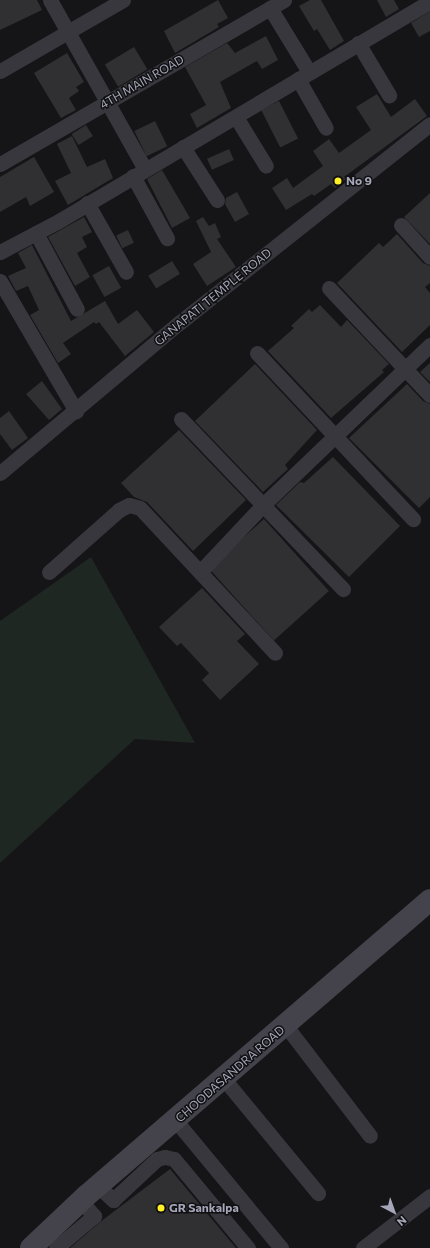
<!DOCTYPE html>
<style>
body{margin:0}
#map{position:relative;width:430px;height:1248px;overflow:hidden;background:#151517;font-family:Commissioner,sans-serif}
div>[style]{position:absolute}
.green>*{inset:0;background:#1e2722}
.building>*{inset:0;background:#303033;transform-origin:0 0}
.street>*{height:15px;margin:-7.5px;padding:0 7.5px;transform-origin:7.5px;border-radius:7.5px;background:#38373e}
.secondary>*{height:22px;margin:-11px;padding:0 11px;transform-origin:11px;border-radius:11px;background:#44434c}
.dots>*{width:11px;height:11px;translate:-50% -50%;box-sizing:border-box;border:2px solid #101012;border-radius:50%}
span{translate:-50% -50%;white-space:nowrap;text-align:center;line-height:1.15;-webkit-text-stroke:3px #101012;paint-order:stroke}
.street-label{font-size:12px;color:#a5a6b8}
.poi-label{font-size:12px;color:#a5a6b8;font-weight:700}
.left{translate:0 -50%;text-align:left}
.north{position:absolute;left:374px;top:1192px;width:40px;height:40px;-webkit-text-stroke:3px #101012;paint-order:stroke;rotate:139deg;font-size:11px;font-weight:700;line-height:16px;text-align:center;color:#a5a6b8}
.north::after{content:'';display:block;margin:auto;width:14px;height:18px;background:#a5a6b8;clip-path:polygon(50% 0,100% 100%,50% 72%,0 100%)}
</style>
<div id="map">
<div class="green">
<i style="clip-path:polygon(91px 557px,195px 743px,135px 739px,0 863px,0 621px)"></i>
</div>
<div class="building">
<i style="clip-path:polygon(0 0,37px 0,42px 10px,0 30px)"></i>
<i style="clip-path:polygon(218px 0,228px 18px,217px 24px,219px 27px,175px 53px,164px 31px)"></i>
<i style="clip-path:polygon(310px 0,321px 0,344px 41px,330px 50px,317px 29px,314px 31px,299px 6px)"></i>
<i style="clip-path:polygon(377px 0,394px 0,399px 9px,386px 17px)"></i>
<i style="clip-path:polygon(430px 11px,430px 31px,419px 37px,411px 23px)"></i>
<i style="clip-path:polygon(266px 36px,278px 60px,262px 69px,257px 61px,220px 82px,231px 108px,197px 128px,190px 114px,206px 105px,185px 67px,227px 43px,235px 53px)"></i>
<i style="left:134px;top:47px;width:26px;height:34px;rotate:59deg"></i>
<i style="clip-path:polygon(67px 53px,84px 82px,76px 87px,79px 91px,69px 98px,76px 110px,61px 118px,34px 73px)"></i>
<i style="clip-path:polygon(377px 94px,391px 117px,415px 99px,427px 116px,344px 177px,346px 179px,335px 188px,331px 184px,314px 196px,312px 194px,286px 210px,272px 188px,287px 178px,293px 188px,323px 166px,313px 151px,329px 139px,339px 153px,371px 130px,356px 107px)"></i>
<i style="left:279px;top:101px;width:42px;height:20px;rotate:63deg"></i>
<i style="left:155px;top:121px;width:28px;height:23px;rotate:64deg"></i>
<i style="left:86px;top:125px;width:13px;height:17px;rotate:58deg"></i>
<i style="clip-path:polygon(72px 136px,87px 167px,105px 159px,113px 178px,68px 205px,55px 181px,71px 173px,57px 144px)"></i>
<i style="left:229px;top:149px;width:12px;height:24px;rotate:66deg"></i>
<i style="clip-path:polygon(34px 157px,54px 192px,30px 206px,26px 197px,0 212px,0 177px)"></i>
<i style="clip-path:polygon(162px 170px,190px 218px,172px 228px,147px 179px)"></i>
<i style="clip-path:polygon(237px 192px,249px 214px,235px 222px,225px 204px,226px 198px)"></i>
<i style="clip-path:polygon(430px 193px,430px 244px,404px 217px)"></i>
<i style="clip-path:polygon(84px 217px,92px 232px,82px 237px,87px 247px,77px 253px,90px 277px,75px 286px,48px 237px)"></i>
<i style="clip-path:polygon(203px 217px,209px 226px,215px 223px,221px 237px,217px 239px,236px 267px,207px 286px,193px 264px,211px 252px,196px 221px)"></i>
<i style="left:128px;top:230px;width:14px;height:13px;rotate:65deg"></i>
<i style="clip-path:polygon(397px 234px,423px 263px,430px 266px,430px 283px,425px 287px,430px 293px,430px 325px,402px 352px,337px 283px,379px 243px,383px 247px)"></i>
<i style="clip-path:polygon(32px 245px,71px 321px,105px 301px,118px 324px,137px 310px,154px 332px,125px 356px,99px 322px,96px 324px,94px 322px,63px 343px,71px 354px,58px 363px,30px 315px,39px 310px,28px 286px,16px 291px,8px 276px,26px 268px,18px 253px)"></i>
<i style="left:172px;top:261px;width:15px;height:28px;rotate:58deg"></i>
<i style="left:109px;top:266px;width:25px;height:19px;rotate:61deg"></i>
<i style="clip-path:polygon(320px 305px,341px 327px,347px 320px,389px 364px,382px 370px,384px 372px,331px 418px,268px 351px,294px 328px,291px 326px,309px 309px,312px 312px)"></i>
<i style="clip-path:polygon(430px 363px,430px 382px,420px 372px)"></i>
<i style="clip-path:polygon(255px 364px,317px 430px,285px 465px,288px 469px,263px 492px,195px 421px)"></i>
<i style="clip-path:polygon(42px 381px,62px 409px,49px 420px,26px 394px)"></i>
<i style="clip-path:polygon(407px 384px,423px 401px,430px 404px,430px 497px,419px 508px,349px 438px)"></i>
<i style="clip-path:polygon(9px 411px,28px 438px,12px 450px,0 434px,0 418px)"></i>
<i style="clip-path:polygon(179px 430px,246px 500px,193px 551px,147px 502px,134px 497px,121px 483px)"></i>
<i style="clip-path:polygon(333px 457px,400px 526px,349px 577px,276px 505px,300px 482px,304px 483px)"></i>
<i style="left:264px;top:519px;width:97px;height:74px;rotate:48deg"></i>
<i style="clip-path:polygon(202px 588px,245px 634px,237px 641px,259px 664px,220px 700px,202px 680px,209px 673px,181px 643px,177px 646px,159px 627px)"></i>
<i style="clip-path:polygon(170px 1169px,236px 1248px,70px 1248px,100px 1222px)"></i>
</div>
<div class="street">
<i style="left:50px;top:0;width:194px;rotate:60.7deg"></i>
<i style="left:270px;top:8px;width:75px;rotate:58.6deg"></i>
<i style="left:358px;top:43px;width:61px;rotate:59.2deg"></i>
<i style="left:0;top:71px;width:142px;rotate:-30deg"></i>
<i style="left:298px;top:79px;width:56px;rotate:60.3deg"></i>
<i style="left:236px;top:117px;width:57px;rotate:58.5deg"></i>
<i style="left:183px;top:147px;width:63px;rotate:57.3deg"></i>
<i style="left:0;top:164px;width:328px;rotate:-30deg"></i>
<i style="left:133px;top:176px;width:71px;rotate:61.3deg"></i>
<i style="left:87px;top:203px;width:79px;rotate:60.5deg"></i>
<i style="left:401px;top:225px;width:43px;rotate:47.8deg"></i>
<i style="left:36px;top:233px;width:86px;rotate:61.7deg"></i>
<i style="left:0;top:252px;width:64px;rotate:-27.8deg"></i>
<i style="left:57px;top:222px;width:434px;rotate:-30.6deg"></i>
<i style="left:0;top:281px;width:151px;rotate:59.7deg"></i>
<i style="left:329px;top:288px;width:147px;rotate:46.7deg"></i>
<i style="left:257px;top:353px;width:228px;rotate:46.8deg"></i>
<i style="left:181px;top:419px;width:235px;rotate:46.4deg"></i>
<i style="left:0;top:473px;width:234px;rotate:-40deg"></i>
<i style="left:179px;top:323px;width:320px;rotate:-38.4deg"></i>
<i style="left:49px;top:572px;width:94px;rotate:-41.5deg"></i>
<i style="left:119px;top:510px;width:11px;rotate:-27deg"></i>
<i style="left:129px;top:505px;width:11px;rotate:15deg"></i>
<i style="left:140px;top:508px;width:198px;rotate:47deg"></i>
<i style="left:200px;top:572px;width:92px;rotate:-46.8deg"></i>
<i style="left:263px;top:505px;width:231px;rotate:-43.8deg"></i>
<i style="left:286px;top:1026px;width:138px;rotate:52.6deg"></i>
<i style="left:224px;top:1079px;width:148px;rotate:50.5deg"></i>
<i style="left:176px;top:1121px;width:165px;rotate:50.4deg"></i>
<i style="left:98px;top:1186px;width:21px;rotate:43deg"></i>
<i style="left:113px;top:1200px;width:60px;rotate:-43deg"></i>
<i style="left:157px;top:1159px;width:8px;rotate:-14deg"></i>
<i style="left:165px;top:1157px;width:9px;rotate:13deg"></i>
<i style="left:174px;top:1159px;width:116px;rotate:50.3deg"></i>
<i style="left:56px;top:1248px;width:50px;rotate:-40.1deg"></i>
<i style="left:94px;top:1216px;width:20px;rotate:-131deg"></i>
<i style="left:363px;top:1248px;width:85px;rotate:-37.8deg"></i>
</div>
<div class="secondary">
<i style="left:31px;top:1248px;width:76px;rotate:-43.4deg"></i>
<i style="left:86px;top:1196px;width:454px;rotate:-40.7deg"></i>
</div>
<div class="dots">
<i style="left:338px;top:181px;background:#fff125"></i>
<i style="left:161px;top:1208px;background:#fff125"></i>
</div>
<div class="street-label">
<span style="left:142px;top:82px;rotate:-30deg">4TH MAIN ROAD</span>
<span style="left:213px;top:297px;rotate:-39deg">GANAPATI TEMPLE ROAD</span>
<span style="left:230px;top:1074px;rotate:-41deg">CHOODASANDRA ROAD</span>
</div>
<div class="poi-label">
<span class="left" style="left:346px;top:181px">No 9</span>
<span class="left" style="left:169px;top:1208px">GR Sankalpa</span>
</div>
<div class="north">N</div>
</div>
